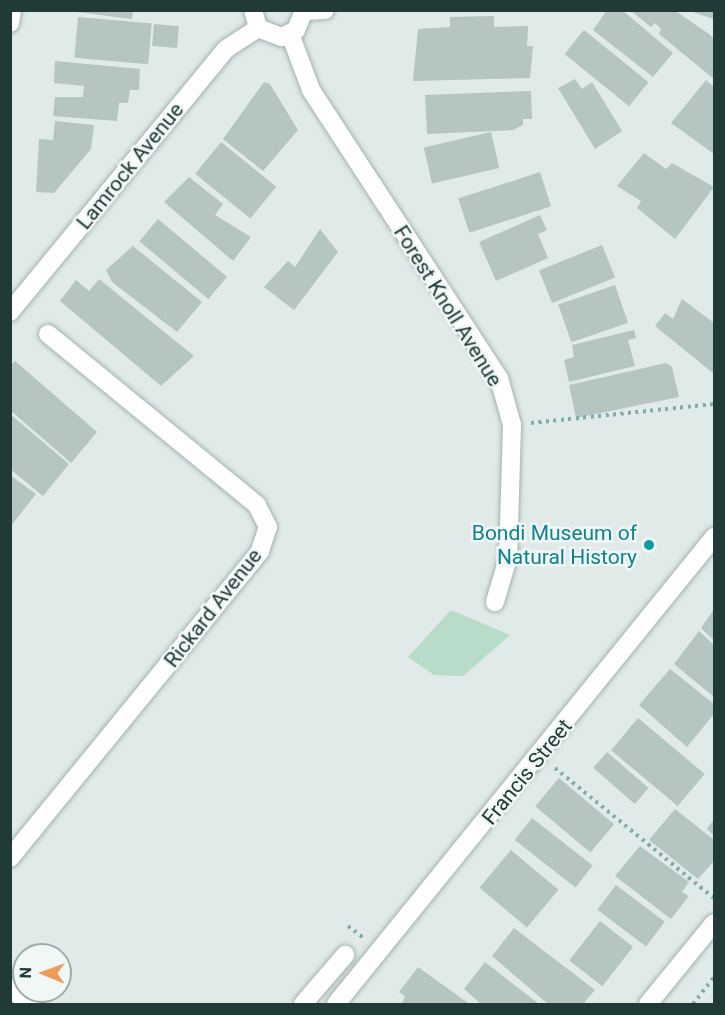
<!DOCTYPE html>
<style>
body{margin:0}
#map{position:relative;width:725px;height:1015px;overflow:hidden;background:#e0eae8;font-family:Roboto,sans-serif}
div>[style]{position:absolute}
.green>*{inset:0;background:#b9dbc9}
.building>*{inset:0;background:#b5c5c1;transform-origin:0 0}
.path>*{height:4px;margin-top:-2px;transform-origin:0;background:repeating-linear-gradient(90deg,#81ada8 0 3px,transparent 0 7.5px)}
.roads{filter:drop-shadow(0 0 2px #a3b2b0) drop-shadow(0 0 2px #a3b2b0)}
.minor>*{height:18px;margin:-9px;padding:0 9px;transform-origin:9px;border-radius:9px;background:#fff}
.dots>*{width:16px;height:16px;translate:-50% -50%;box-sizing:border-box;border:3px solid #f0f7f5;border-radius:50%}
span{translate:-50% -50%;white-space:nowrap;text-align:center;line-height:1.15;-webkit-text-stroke:5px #f0f7f5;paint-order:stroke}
.street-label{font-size:21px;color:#213a38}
.culture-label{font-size:21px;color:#0d838f}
.right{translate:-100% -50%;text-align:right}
.frame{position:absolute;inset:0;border:12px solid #213a38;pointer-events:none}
.north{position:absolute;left:12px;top:943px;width:60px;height:60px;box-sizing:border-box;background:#f0f7f5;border:2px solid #9daba9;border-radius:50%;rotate:271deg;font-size:16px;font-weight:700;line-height:24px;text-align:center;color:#213a38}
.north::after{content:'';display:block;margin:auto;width:21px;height:27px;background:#ed9c5b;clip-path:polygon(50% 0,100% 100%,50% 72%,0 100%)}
</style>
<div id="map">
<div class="green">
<i style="clip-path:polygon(451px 610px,510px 635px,463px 676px,434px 675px,408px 657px)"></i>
</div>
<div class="building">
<i style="clip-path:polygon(62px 10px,133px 10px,132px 19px)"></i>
<i style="clip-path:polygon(607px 10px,622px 10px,673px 53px,653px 77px,593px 30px)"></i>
<i style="clip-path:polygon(630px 10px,674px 10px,709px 34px,714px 39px,714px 79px,659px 34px,661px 29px,655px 23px,651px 27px)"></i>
<i style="clip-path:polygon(689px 10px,714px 10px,714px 19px,689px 11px)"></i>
<i style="clip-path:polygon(494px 16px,494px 27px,528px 26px,527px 46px,533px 46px,530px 78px,413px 81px,418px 29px,450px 27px,450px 17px)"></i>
<i style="left:78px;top:17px;width:74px;height:41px;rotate:5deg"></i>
<i style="left:154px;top:24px;width:25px;height:22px;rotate:5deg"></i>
<i style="left:584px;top:30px;width:83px;height:31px;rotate:39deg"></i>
<i style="clip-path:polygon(55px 61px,140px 69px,139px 90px,130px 90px,128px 103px,119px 103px,117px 121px,53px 116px,55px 97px,83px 97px,84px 86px,54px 83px)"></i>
<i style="clip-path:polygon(575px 79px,582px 89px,592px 82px,622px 131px,595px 149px,558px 88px)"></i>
<i style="clip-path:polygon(706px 80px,714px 87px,714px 154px,671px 123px)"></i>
<i style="clip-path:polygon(264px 82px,270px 84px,298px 130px,263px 171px,223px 139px)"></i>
<i style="clip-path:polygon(531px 91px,532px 119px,523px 119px,523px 125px,513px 130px,427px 134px,425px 95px)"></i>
<i style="clip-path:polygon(55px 121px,94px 125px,91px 149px,54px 193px,36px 192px,39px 139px,53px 140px)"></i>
<i style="left:491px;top:132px;width:37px;height:69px;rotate:77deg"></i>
<i style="left:221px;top:142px;width:71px;height:41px;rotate:39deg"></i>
<i style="clip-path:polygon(644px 153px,666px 169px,672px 163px,714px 187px,675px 239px,637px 208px,641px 201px,617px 186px)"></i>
<i style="left:540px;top:172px;width:36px;height:86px;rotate:72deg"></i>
<i style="clip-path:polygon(189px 177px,223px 204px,215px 215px,251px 237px,233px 261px,164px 202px)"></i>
<i style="clip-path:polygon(540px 215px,547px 230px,538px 234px,548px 258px,496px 281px,479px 242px)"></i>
<i style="left:158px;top:219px;width:90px;height:29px;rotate:40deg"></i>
<i style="clip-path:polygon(320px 229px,338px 252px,294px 310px,264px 287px,288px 261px,295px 267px)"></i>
<i style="left:602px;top:245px;width:35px;height:68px;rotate:68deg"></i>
<i style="clip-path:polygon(133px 246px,202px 302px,177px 332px,112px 282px,106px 270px)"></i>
<i style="clip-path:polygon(99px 279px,194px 356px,161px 386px,60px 301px,76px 280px,89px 291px)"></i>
<i style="left:615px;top:285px;width:40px;height:60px;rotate:71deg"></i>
<i style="clip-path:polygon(682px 299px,714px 323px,714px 374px,655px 326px,665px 313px,673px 319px)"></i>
<i style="clip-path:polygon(634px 330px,636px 338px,628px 340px,635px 366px,569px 382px,564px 360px,574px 357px,572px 345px)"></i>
<i style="clip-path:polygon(15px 361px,97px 432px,71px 463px,10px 410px,10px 366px)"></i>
<i style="clip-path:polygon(666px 363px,672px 367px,679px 397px,576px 418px,569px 385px)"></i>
<i style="clip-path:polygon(10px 414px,69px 464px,43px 496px,10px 469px)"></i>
<i style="clip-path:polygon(10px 475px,36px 494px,10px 527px)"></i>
<i style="clip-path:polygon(714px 609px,714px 640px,701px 628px)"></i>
<i style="clip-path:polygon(699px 631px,714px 645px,714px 697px,674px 664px)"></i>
<i style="clip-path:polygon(670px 669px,714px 704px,714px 714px,687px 747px,639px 705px)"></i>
<i style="left:638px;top:718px;width:87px;height:42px;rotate:40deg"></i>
<i style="left:607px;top:752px;width:55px;height:21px;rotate:41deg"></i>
<i style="left:559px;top:778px;width:72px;height:37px;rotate:40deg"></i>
<i style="clip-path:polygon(675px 809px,714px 840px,714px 861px,698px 879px,649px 840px)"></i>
<i style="left:532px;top:818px;width:77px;height:28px;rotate:38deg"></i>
<i style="clip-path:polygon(714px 819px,714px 836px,707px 829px)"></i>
<i style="clip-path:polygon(640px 846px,689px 882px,682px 892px,689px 896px,671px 919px,615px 876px)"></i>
<i style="left:511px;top:850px;width:62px;height:49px;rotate:40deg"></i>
<i style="left:616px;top:885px;width:61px;height:31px;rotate:37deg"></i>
<i style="left:600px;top:921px;width:42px;height:50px;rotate:38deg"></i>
<i style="clip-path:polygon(514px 928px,595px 990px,583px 1004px,548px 1004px,492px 956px)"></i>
<i style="clip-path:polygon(485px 962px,539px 1004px,481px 1004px,464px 989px)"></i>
<i style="clip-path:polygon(418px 967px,468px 1003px,402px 1004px,405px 996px,399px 992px)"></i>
</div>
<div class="path">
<i style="left:531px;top:423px;width:184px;rotate:-5.9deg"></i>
<i style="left:555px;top:768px;width:205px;rotate:39.3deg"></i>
<i style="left:348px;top:926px;width:20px;rotate:37deg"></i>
<i style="left:693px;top:1004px;width:34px;rotate:-52deg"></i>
</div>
<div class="roads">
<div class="minor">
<i style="left:253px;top:10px;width:19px;rotate:74deg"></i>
<i style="left:258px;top:28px;width:26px;rotate:21deg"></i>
<i style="left:282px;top:37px;width:16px;rotate:-27deg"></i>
<i style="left:296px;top:30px;width:22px;rotate:-68deg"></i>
<i style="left:304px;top:11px;width:21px;rotate:-3deg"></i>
<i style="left:10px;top:23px;width:13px;rotate:-81deg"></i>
<i style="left:290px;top:34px;width:60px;rotate:69.4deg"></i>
<i style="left:311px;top:90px;width:344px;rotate:56.9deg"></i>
<i style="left:499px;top:378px;width:49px;rotate:74.5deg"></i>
<i style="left:512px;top:425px;width:133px;rotate:91.7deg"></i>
<i style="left:508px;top:558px;width:46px;rotate:106.5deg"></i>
<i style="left:10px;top:312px;width:340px;rotate:-50.6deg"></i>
<i style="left:226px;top:49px;width:38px;rotate:-33deg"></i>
<i style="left:10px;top:858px;width:396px;rotate:-50.8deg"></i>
<i style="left:260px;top:551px;width:25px;rotate:-72deg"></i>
<i style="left:268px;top:527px;width:25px;rotate:-117deg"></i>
<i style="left:257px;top:505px;width:270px;rotate:-140.7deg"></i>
<i style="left:10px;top:988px;width:26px;rotate:39deg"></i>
<i style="left:303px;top:1004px;width:65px;rotate:-49.4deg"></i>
<i style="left:336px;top:1004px;width:601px;rotate:-51.01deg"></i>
<i style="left:648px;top:1004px;width:104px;rotate:-50.8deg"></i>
</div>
</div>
<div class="dots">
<i style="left:649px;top:545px;background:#0f9aa8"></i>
</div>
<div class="street-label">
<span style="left:130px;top:166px;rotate:-51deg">Lamrock Avenue</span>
<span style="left:448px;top:306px;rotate:58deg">Forest Knoll Avenue</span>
<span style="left:213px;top:608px;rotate:-52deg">Rickard Avenue</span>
<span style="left:527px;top:772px;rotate:-51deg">Francis Street</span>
</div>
<div class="culture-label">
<span class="right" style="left:637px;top:545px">Bondi Museum of<br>Natural History</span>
</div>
<div class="frame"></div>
<div class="north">N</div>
</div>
